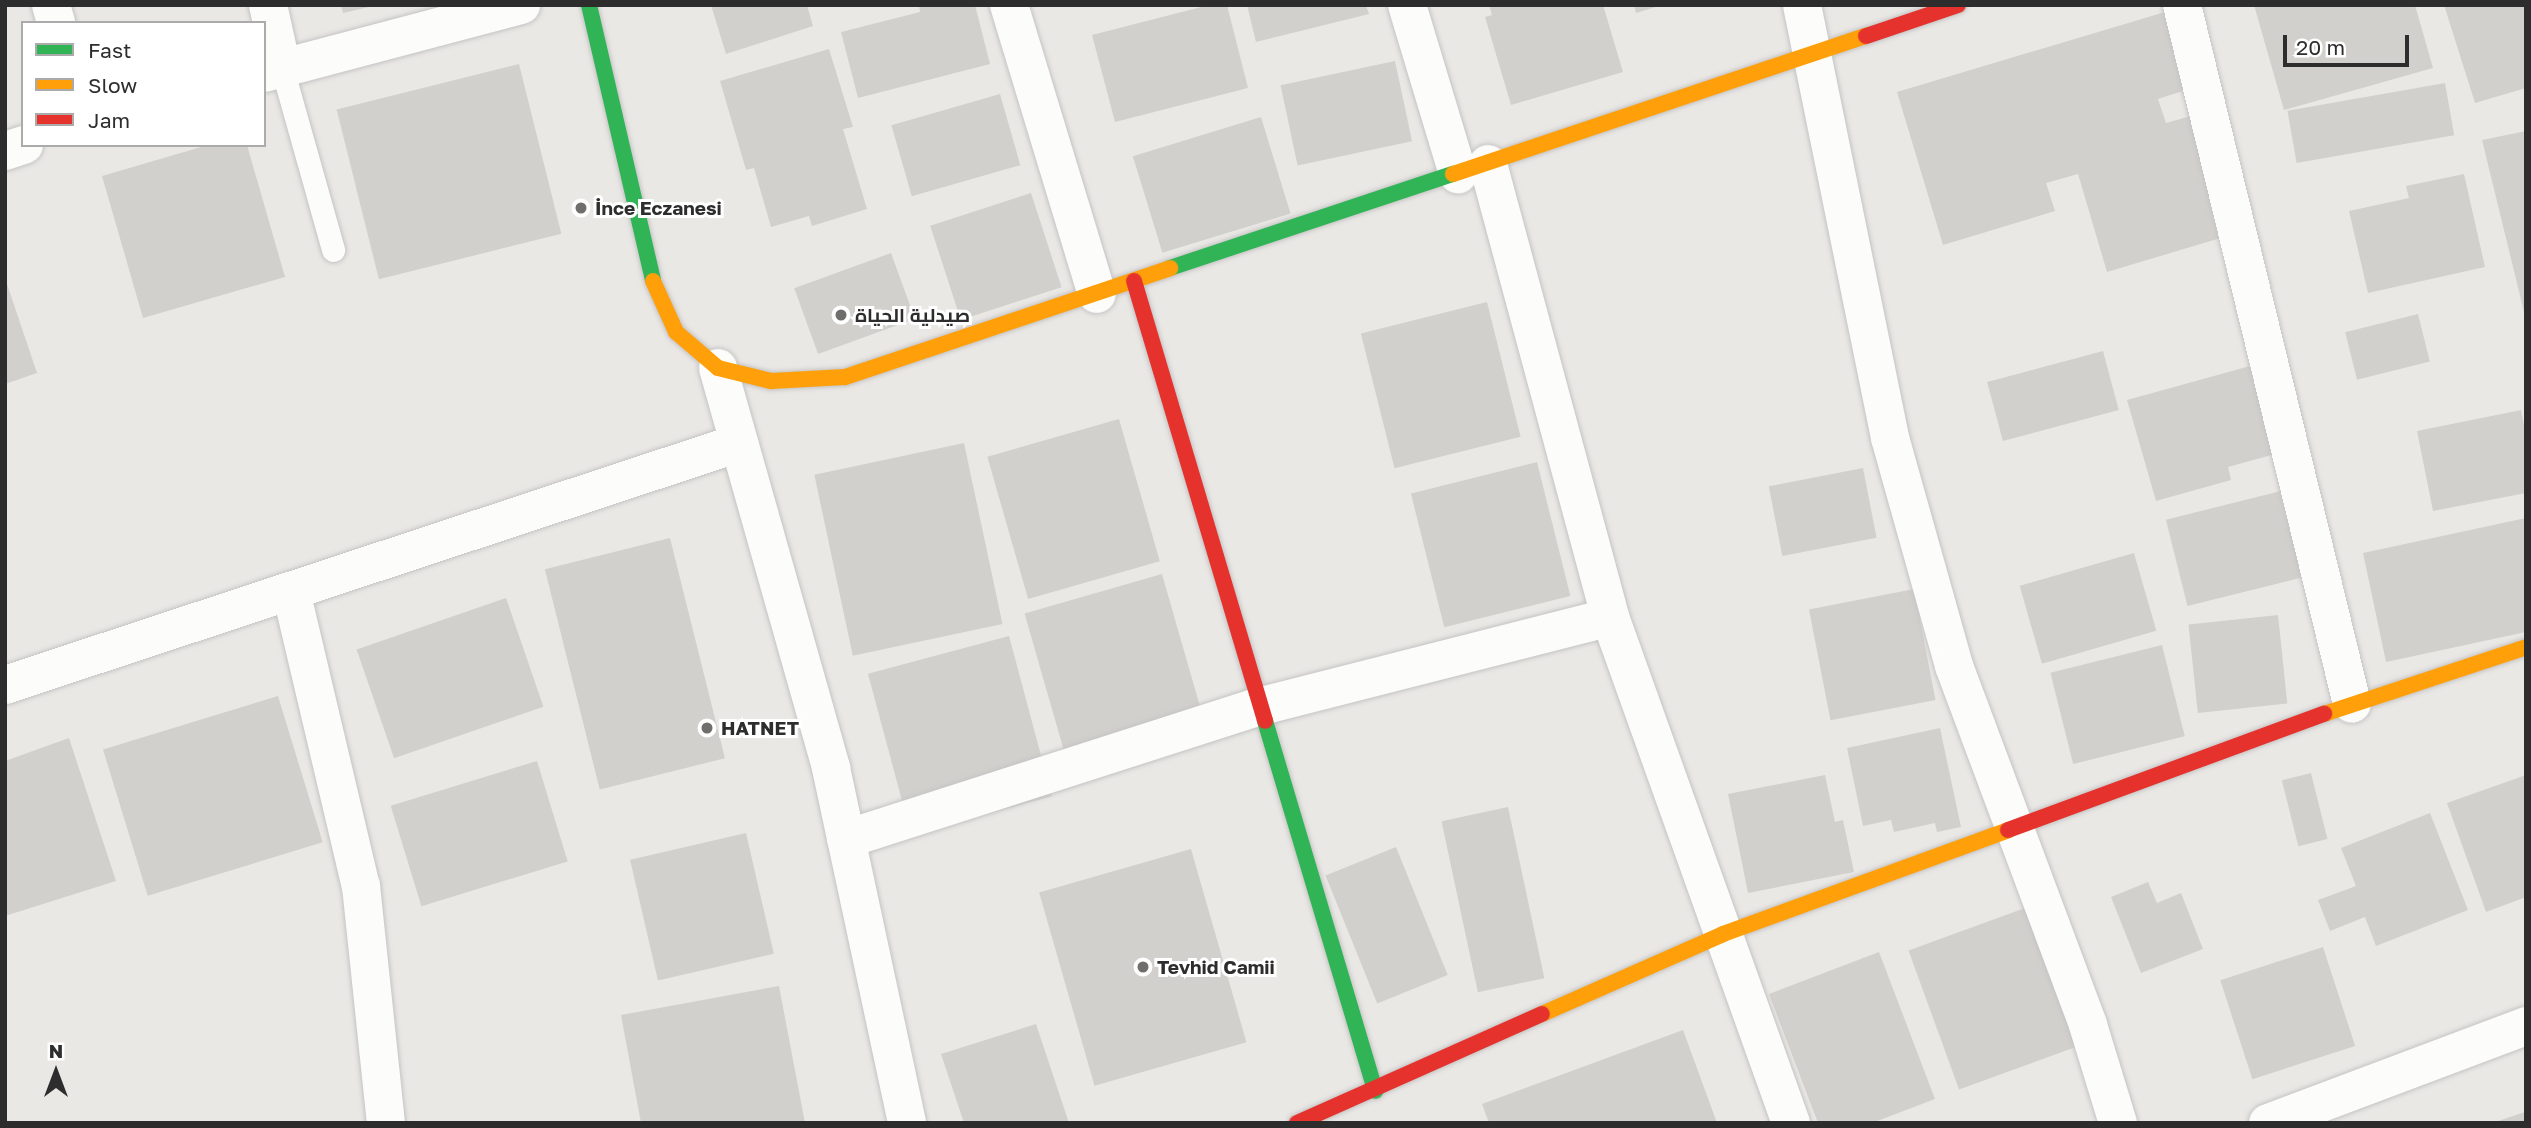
<!DOCTYPE html>
<meta charset="utf-8">
<style>
body{margin:0}
#map{position:relative;width:2531px;height:1128px;overflow:hidden;background:#eae8e5;font-family:"Golos Text",Cairo,sans-serif}
div>[style]{position:absolute}
.building>*{inset:0;background:#d2d0cd;transform-origin:0 0}
.roads{filter:drop-shadow(0 0 2px #c4c4c4) drop-shadow(0 0 2px #c4c4c4)}
.lane>*{height:23px;margin:-11.5px;padding:0 11.5px;transform-origin:11.5px;border-radius:11.5px;background:#fcfcfb}
.street>*{height:38px;margin:-19px;padding:0 19px;transform-origin:19px;border-radius:19px;background:#fcfcfb}
.fast>*{height:16px;margin:-8px;padding:0 8px;transform-origin:8px;border-radius:8px;background:#30b455}
.slow>*{height:16px;margin:-8px;padding:0 8px;transform-origin:8px;border-radius:8px;background:#ff9f0a}
.jam>*{height:16px;margin:-8px;padding:0 8px;transform-origin:8px;border-radius:8px;background:#e5322d}
.dots>*{width:19px;height:19px;translate:-50% -50%;box-sizing:border-box;border:4px solid #fff;border-radius:50%}
span{translate:-50% -50%;white-space:nowrap;text-align:center;line-height:1.15;-webkit-text-stroke:6px #fff;paint-order:stroke}
.poi-label{font-size:19px;color:#2d2d2d;font-weight:700}
.left{translate:0 -50%;text-align:left}
.frame{position:absolute;inset:0;border:7px solid #2d2d2d;pointer-events:none}
.legend{position:absolute;left:21px;top:21px;width:245px;height:126px;box-sizing:border-box;background:#fff;border:2px solid #ababab;margin:0;padding:9px 12px;list-style:none;font-size:21px;color:#2d2d2d}
.legend li{display:flex;align-items:center;gap:14px;height:35px}
.legend b{width:35px;border:2px solid #ababab}
.north{position:absolute;left:21px;top:1037px;width:70px;height:70px;-webkit-text-stroke:5px #fff;paint-order:stroke;rotate:0deg;font-size:19px;font-weight:700;line-height:28px;text-align:center;color:#2d2d2d}
.north::after{content:'';display:block;margin:auto;width:24px;height:32px;background:#2d2d2d;clip-path:polygon(50% 0,100% 100%,50% 72%,0 100%)}
.scale{position:absolute;left:2283px;top:35px;width:126px;height:32px;box-sizing:border-box;border:4px solid #2d2d2d;border-top:0;padding-left:9px;font-size:21px;line-height:24px;white-space:nowrap;color:#2d2d2d;-webkit-text-stroke:5px #fff;paint-order:stroke}
</style>
<div id="map">
<div class="building">
<i style="clip-path:polygon(341px 5px,373px 5px,373px 6px,343px 13px)"></i>
<i style="clip-path:polygon(711px 5px,807px 5px,813px 26px,726px 54px)"></i>
<i style="clip-path:polygon(919px 5px,975px 5px,990px 64px,858px 98px,841px 32px,920px 12px)"></i>
<i style="clip-path:polygon(1209px 5px,1227px 5px,1248px 88px,1115px 122px,1092px 35px)"></i>
<i style="clip-path:polygon(1247px 5px,1366px 5px,1369px 14px,1256px 42px)"></i>
<i style="clip-path:polygon(1489px 5px,1603px 5px,1623px 72px,1511px 105px,1485px 17px,1492px 15px)"></i>
<i style="clip-path:polygon(1634px 5px,1659px 5px,1659px 6px,1636px 13px)"></i>
<i style="clip-path:polygon(2254px 5px,2415px 5px,2433px 68px,2284px 110px)"></i>
<i style="clip-path:polygon(2444px 5px,2526px 5px,2526px 88px,2475px 103px)"></i>
<i style="clip-path:polygon(2165px 12px,2189px 89px,2158px 99px,2166px 123px,2198px 114px,2234px 234px,2107px 272px,2078px 174px,2046px 183px,2055px 211px,1943px 245px,1897px 92px)"></i>
<i style="clip-path:polygon(829px 49px,853px 127px,843px 129px,867px 209px,812px 226px,809px 216px,771px 227px,754px 168px,746px 170px,720px 81px)"></i>
<i style="left:1395px;top:61px;width:82px;height:117px;rotate:78deg"></i>
<i style="left:519px;top:64px;width:175px;height:188px;rotate:76deg"></i>
<i style="left:2445px;top:83px;width:53px;height:160px;rotate:80deg"></i>
<i style="left:1000px;top:94px;width:74px;height:113px;rotate:74deg"></i>
<i style="left:1261px;top:117px;width:101px;height:134px;rotate:73deg"></i>
<i style="clip-path:polygon(2526px 131px,2526px 315px,2525px 316px,2482px 140px)"></i>
<i style="clip-path:polygon(208px 145px,247px 145px,285px 277px,143px 318px,102px 176px)"></i>
<i style="clip-path:polygon(2464px 174px,2485px 267px,2368px 293px,2349px 211px,2409px 198px,2406px 186px)"></i>
<i style="left:1031px;top:193px;width:99px;height:106px;rotate:72deg"></i>
<i style="left:891px;top:253px;width:70px;height:103px;rotate:70deg"></i>
<i style="clip-path:polygon(5px 278px,37px 373px,5px 384px)"></i>
<i style="left:1487px;top:302px;width:139px;height:130px;rotate:76deg"></i>
<i style="left:2418px;top:314px;width:49px;height:75px;rotate:76deg"></i>
<i style="left:2103px;top:351px;width:61px;height:120px;rotate:75deg"></i>
<i style="clip-path:polygon(2261px 363px,2286px 451px,2228px 467px,2231px 480px,2156px 501px,2127px 400px)"></i>
<i style="clip-path:polygon(2521px 410px,2526px 435px,2526px 493px,2433px 511px,2417px 431px)"></i>
<i style="left:1119px;top:419px;width:148px;height:137px;rotate:74deg"></i>
<i style="left:964px;top:443px;width:185px;height:153px;rotate:78deg"></i>
<i style="left:1537px;top:462px;width:138px;height:130px;rotate:76deg"></i>
<i style="left:1863px;top:468px;width:71px;height:96px;rotate:79deg"></i>
<i style="left:2293px;top:488px;width:89px;height:131px;rotate:76deg"></i>
<i style="clip-path:polygon(2526px 518px,2526px 632px,2386px 662px,2363px 553px)"></i>
<i style="left:670px;top:538px;width:227px;height:129px;rotate:76deg"></i>
<i style="left:2134px;top:553px;width:81px;height:119px;rotate:74deg"></i>
<i style="left:1162px;top:574px;width:144px;height:143px;rotate:74deg"></i>
<i style="left:1914px;top:589px;width:113px;height:107px;rotate:79deg"></i>
<i style="left:506px;top:598px;width:115px;height:158px;rotate:71deg"></i>
<i style="left:2278px;top:615px;width:89px;height:90px;rotate:84deg"></i>
<i style="left:1009px;top:636px;width:166px;height:146px;rotate:75deg"></i>
<i style="left:2162px;top:645px;width:94px;height:115px;rotate:76deg"></i>
<i style="left:278px;top:696px;width:153px;height:183px;rotate:73deg"></i>
<i style="clip-path:polygon(1940px 728px,1961px 827px,1937px 832px,1935px 823px,1894px 832px,1891px 820px,1863px 826px,1847px 748px)"></i>
<i style="clip-path:polygon(69px 738px,116px 881px,5px 916px,5px 761px)"></i>
<i style="left:537px;top:761px;width:105px;height:153px;rotate:73deg"></i>
<i style="left:2311px;top:773px;width:68px;height:30px;rotate:76deg"></i>
<i style="clip-path:polygon(1825px 775px,1835px 822px,1843px 820px,1854px 872px,1748px 893px,1728px 794px)"></i>
<i style="clip-path:polygon(2526px 775px,2526px 897px,2486px 912px,2447px 803px)"></i>
<i style="left:1508px;top:807px;width:175px;height:68px;rotate:78deg"></i>
<i style="clip-path:polygon(2430px 813px,2468px 910px,2376px 946px,2365px 917px,2330px 931px,2318px 900px,2356px 886px,2341px 848px)"></i>
<i style="left:746px;top:833px;width:124px;height:119px;rotate:77deg"></i>
<i style="left:1396px;top:847px;width:138px;height:76px;rotate:68deg"></i>
<i style="left:1191px;top:849px;width:201px;height:158px;rotate:74deg"></i>
<i style="clip-path:polygon(2148px 882px,2157px 903px,2181px 893px,2203px 949px,2141px 973px,2111px 897px)"></i>
<i style="left:2025px;top:908px;width:148px;height:124px;rotate:70deg"></i>
<i style="left:2323px;top:947px;width:104px;height:108px;rotate:72deg"></i>
<i style="clip-path:polygon(1879px 952px,1935px 1099px,1872px 1123px,1818px 1123px,1769px 994px)"></i>
<i style="clip-path:polygon(779px 986px,805px 1123px,641px 1123px,621px 1015px)"></i>
<i style="clip-path:polygon(1036px 1024px,1069px 1123px,964px 1123px,941px 1054px)"></i>
<i style="clip-path:polygon(1683px 1030px,1717px 1123px,1489px 1123px,1482px 1104px)"></i>
<i style="clip-path:polygon(2525px 1112px,2526px 1123px,2495px 1123px,2495px 1122px)"></i>
</div>
<div class="roads">
<div class="lane">
<i style="left:282px;top:68px;width:189px;rotate:74.3deg"></i>
</div>
<div class="street">
<i style="left:51px;top:5px;width:19px;rotate:74deg"></i>
<i style="left:268px;top:5px;width:65px;rotate:77.5deg"></i>
<i style="left:1009px;top:5px;width:302px;rotate:73.1deg"></i>
<i style="left:1407px;top:5px;width:177px;rotate:73.2deg"></i>
<i style="left:1802px;top:5px;width:442px;rotate:78.5deg"></i>
<i style="left:1890px;top:438px;width:237px;rotate:74.3deg"></i>
<i style="left:1954px;top:666px;width:383px;rotate:69.5deg"></i>
<i style="left:2088px;top:1025px;width:102px;rotate:73deg"></i>
<i style="left:2182px;top:5px;width:719px;rotate:76.33deg"></i>
<i style="left:264px;top:73px;width:266px;rotate:-14.8deg"></i>
<i style="left:5px;top:151px;width:20px;rotate:-18deg"></i>
<i style="left:1488px;top:164px;width:469px;rotate:74.9deg"></i>
<i style="left:1610px;top:617px;width:537px;rotate:70.32deg"></i>
<i style="left:718px;top:368px;width:416px;rotate:74.2deg"></i>
<i style="left:831px;top:768px;width:363px;rotate:77.9deg"></i>
<i style="left:291px;top:591px;width:303px;rotate:76.7deg"></i>
<i style="left:361px;top:886px;width:238px;rotate:84deg"></i>
<i style="left:5px;top:685px;width:773px;rotate:-18.25deg"></i>
<i style="left:846px;top:839px;width:433px;rotate:-17.8deg"></i>
<i style="left:1258px;top:707px;width:363px;rotate:-14.3deg"></i>
<i style="left:2268px;top:1123px;width:276px;rotate:-20.6deg"></i>
</div>
<div class="fast">
<i style="left:589px;top:5px;width:283px;rotate:76.9deg"></i>
<i style="left:1170px;top:268px;width:298px;rotate:-18.4deg"></i>
<i style="left:1265px;top:721px;width:386px;rotate:73.4deg"></i>
</div>
<div class="slow">
<i style="left:1453px;top:174px;width:435px;rotate:-18.5deg"></i>
<i style="left:653px;top:281px;width:56px;rotate:65.7deg"></i>
<i style="left:676px;top:332px;width:55px;rotate:40.6deg"></i>
<i style="left:718px;top:368px;width:55px;rotate:13.8deg"></i>
<i style="left:771px;top:381px;width:74px;rotate:-3.1deg"></i>
<i style="left:845px;top:377px;width:343px;rotate:-18.5deg"></i>
<i style="left:2324px;top:714px;width:213px;rotate:-18.3deg"></i>
<i style="left:1542px;top:1014px;width:198px;rotate:-23.8deg"></i>
<i style="left:1723px;top:934px;width:303px;rotate:-20deg"></i>
</div>
<div class="jam">
<i style="left:1866px;top:36px;width:97px;rotate:-18.6deg"></i>
<i style="left:1134px;top:281px;width:459px;rotate:73.4deg"></i>
<i style="left:2008px;top:830px;width:337px;rotate:-20.2deg"></i>
<i style="left:1297px;top:1123px;width:268px;rotate:-24deg"></i>
</div>
</div>
<div class="dots">
<i style="left:581px;top:208px;background:#6f6e6d"></i>
<i style="left:841px;top:315px;background:#6f6e6d"></i>
<i style="left:707px;top:728px;background:#6f6e6d"></i>
<i style="left:1143px;top:967px;background:#6f6e6d"></i>
</div>
<div class="poi-label">
<span class="left" style="left:595px;top:208px">İnce Eczanesi</span>
<span class="left" style="left:855px;top:315px">صيدلية الحياة</span>
<span class="left" style="left:721px;top:728px">HATNET</span>
<span class="left" style="left:1157px;top:967px">Tevhid Camii</span>
</div>
<div class="frame"></div>
<ul class="legend">
<li><b style="height:9px;background:#30b455"></b>Fast</li>
<li><b style="height:9px;background:#ff9f0a"></b>Slow</li>
<li><b style="height:9px;background:#e5322d"></b>Jam</li>
</ul>
<div class="north">N</div>
<div class="scale">20 m</div>
</div>
